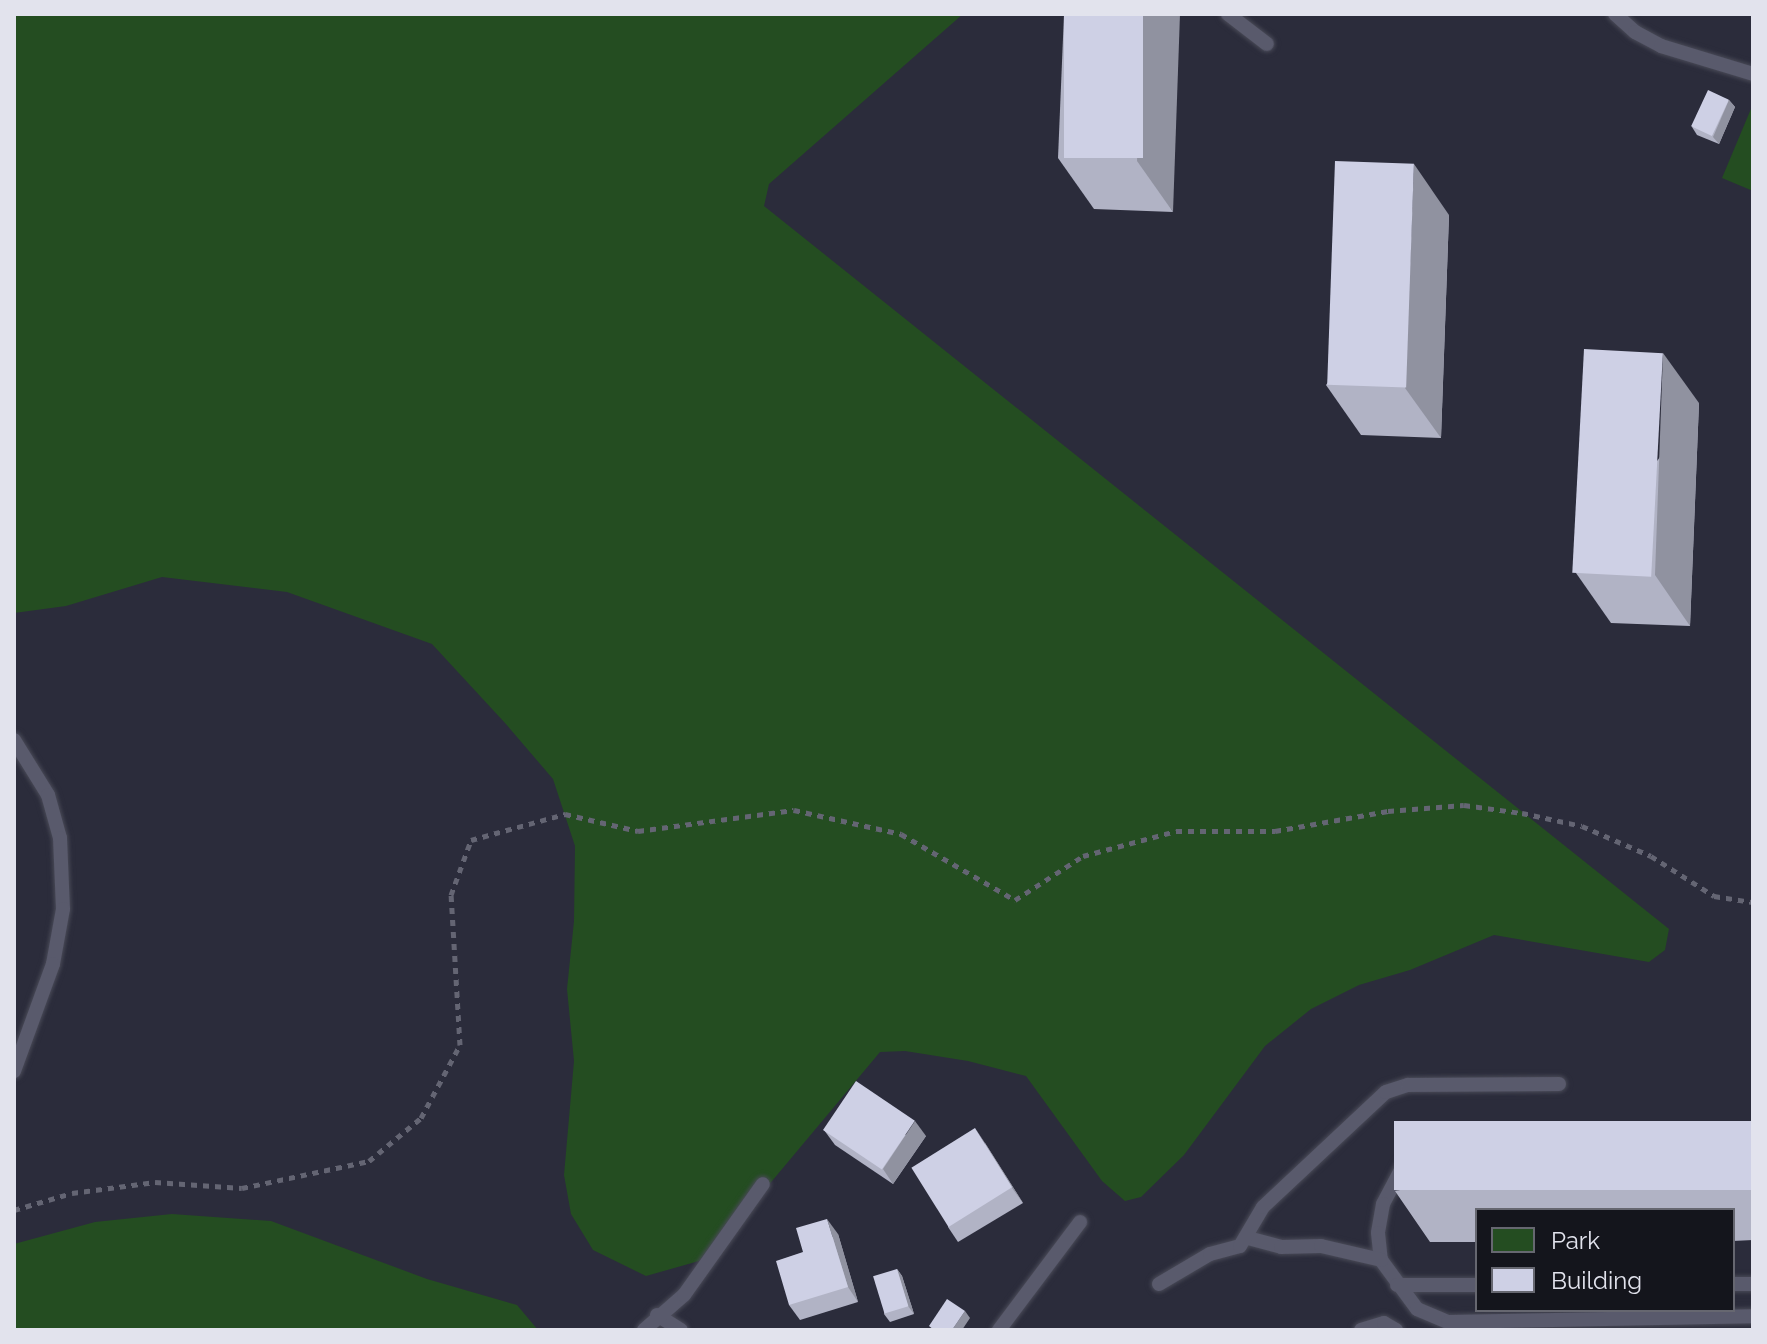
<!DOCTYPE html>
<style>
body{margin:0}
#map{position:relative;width:1767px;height:1344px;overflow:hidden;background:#2b2c3b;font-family:Raleway,sans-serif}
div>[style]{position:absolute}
.green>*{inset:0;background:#244d21}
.path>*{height:5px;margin-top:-2.5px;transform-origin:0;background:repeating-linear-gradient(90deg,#646573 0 6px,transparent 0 12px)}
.roads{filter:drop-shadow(0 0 2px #494a57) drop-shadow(0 0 2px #494a57)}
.lane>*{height:14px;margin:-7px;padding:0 7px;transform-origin:7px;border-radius:7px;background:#595a6c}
.wall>*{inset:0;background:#b1b3c5}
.shaded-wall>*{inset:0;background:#9092a0}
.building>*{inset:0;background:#ced0e5;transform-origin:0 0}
span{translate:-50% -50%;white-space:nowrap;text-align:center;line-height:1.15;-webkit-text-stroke:8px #14151c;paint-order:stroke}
.frame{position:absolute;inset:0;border:16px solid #e2e3ed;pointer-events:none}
.legend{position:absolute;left:1475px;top:1208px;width:260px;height:104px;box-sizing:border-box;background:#14151c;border:2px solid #666770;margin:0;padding:10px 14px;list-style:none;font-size:24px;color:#e2e3ed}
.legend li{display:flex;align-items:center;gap:16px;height:40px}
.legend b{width:40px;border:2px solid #666770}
</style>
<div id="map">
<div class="green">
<i style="clip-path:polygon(14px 14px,963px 14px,769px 184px,764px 206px,1669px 929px,1665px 950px,1649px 962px,1494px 935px,1410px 970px,1359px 985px,1311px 1009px,1265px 1046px,1184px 1155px,1141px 1197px,1125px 1201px,1102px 1181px,1026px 1076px,968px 1061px,905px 1051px,880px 1052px,742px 1217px,699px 1261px,646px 1276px,593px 1250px,571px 1214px,564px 1175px,574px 1061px,567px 989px,574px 921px,575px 846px,553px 779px,505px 723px,432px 644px,287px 592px,162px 577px,66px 606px,14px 613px)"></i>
<i style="clip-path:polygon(1753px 104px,1753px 191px,1722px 178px)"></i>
<i style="clip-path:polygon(172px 1214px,271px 1221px,427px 1279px,517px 1305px,538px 1330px,14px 1330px,14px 1244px,95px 1222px)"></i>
</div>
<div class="path">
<i style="left:14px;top:1210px;width:60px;rotate:-16.3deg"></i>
<i style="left:72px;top:1193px;width:84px;rotate:-7.5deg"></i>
<i style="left:155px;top:1182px;width:87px;rotate:3.9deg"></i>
<i style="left:242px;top:1188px;width:130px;rotate:-12deg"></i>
<i style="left:369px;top:1161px;width:67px;rotate:-39.6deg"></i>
<i style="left:421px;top:1118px;width:83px;rotate:-61.9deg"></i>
<i style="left:460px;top:1045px;width:150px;rotate:-93.4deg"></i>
<i style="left:451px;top:895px;width:59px;rotate:-70deg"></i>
<i style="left:471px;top:840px;width:98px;rotate:-15.5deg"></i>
<i style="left:565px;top:814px;width:75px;rotate:13.1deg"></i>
<i style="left:638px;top:831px;width:157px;rotate:-7.7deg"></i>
<i style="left:794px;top:810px;width:110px;rotate:12.6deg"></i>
<i style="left:901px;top:834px;width:132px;rotate:30.1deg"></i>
<i style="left:1015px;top:900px;width:81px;rotate:-32.9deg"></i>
<i style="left:1083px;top:856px;width:96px;rotate:-15deg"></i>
<i style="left:1176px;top:831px;width:99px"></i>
<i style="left:1275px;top:831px;width:115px;rotate:-10deg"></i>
<i style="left:1388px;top:811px;width:76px;rotate:-4.5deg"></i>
<i style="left:1464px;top:805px;width:59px;rotate:7.9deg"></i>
<i style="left:1522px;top:813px;width:61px;rotate:12.2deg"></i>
<i style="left:1582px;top:826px;width:75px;rotate:23.5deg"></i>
<i style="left:1651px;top:856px;width:75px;rotate:32.4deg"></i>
<i style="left:1714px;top:896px;width:39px;rotate:9deg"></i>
</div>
<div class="roads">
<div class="lane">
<i style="left:1228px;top:14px;width:49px;rotate:37.6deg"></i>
<i style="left:1615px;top:14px;width:27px;rotate:42deg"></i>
<i style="left:1635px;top:32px;width:30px;rotate:28deg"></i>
<i style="left:1661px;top:46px;width:96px;rotate:16.9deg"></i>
<i style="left:14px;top:740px;width:65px;rotate:58.3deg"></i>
<i style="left:48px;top:795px;width:45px;rotate:74.4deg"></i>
<i style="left:60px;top:838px;width:71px;rotate:87.6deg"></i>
<i style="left:63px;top:909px;width:56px;rotate:100.3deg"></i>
<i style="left:53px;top:964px;width:114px;rotate:110deg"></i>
<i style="left:1403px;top:1166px;width:43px;rotate:117.8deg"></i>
<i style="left:1383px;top:1204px;width:29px;rotate:100deg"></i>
<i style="left:1378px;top:1233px;width:27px;rotate:84deg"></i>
<i style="left:1381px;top:1260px;width:61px;rotate:53.7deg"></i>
<i style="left:1417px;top:1309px;width:34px;rotate:23deg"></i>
<i style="left:1448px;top:1322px;width:305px;rotate:-1.1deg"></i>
<i style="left:1248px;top:1238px;width:34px;rotate:15deg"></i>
<i style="left:1281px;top:1247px;width:40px;rotate:-1.4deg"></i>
<i style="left:1321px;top:1246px;width:62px;rotate:13.1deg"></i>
<i style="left:1159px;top:1284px;width:59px;rotate:-30.5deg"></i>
<i style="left:1210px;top:1254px;width:31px;rotate:-15deg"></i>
<i style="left:1240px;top:1246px;width:45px;rotate:-59.5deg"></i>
<i style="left:1263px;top:1207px;width:168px;rotate:-43.1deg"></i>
<i style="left:1386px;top:1092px;width:23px;rotate:-18deg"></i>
<i style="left:1408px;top:1085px;width:151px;rotate:-0.4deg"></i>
<i style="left:1733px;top:1284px;width:20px"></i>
<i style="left:1397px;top:1285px;width:80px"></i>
<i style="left:657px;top:1315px;width:28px;rotate:32deg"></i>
<i style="left:644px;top:1330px;width:53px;rotate:-41.2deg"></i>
<i style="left:684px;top:1295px;width:136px;rotate:-54.6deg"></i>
<i style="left:999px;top:1330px;width:135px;rotate:-53.1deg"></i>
<i style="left:1361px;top:1330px;width:24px;rotate:-17deg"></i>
<i style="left:1384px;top:1323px;width:14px;rotate:30deg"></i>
</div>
</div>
<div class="wall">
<i style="clip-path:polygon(1064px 14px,1173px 212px,1094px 209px,1058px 158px)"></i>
<i style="clip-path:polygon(1729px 100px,1735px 107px,1719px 144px,1697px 135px,1692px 127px)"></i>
<i style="clip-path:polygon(1449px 215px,1441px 438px,1361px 435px,1326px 385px)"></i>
<i style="clip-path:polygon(1699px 403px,1690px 626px,1611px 623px,1576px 573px)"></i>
<i style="clip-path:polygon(1753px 1121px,1753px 1240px,1733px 1241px,1733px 1210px,1477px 1210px,1477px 1242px,1430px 1242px,1395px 1191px)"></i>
<i style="clip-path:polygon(824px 1130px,926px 1136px,893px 1184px,835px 1145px)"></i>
<i style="clip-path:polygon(985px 1143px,1023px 1203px,958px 1242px,948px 1227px)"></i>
<i style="clip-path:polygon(838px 1234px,858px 1302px,800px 1320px,789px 1305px,803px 1252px)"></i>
<i style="clip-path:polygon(897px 1269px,902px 1276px,914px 1314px,890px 1322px,884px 1314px)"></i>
</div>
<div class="shaded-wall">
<i style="clip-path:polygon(1143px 14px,1180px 14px,1173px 212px,1137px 161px)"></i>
<i style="clip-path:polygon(1729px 100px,1735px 107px,1719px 144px,1713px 137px)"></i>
<i style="clip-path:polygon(1414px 164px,1449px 215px,1441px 438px,1405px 388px)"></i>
<i style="clip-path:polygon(1663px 353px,1699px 403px,1690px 626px,1655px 575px)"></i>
<i style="clip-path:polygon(915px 1121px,926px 1136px,893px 1184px,883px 1169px)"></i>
<i style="clip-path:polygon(975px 1128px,985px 1143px,1023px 1203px,1012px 1188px)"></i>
<i style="clip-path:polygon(827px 1219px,838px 1234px,858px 1302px,848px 1287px)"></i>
<i style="clip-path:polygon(897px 1269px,902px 1276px,914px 1314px,908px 1306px)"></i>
<i style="clip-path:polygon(965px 1311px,970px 1318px,962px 1330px,952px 1330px)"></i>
</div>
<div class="building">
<i style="left:1064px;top:14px;width:79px;height:144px"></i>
<i style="left:1708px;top:90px;width:23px;height:40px;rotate:25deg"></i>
<i style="left:1335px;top:161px;width:79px;height:224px;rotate:2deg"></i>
<i style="left:1584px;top:349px;width:79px;height:224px;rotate:3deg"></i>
<i style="left:856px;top:1081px;width:71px;height:59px;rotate:34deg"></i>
<i style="left:1753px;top:1121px;width:69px;height:359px;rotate:90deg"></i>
<i style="left:975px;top:1128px;width:70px;height:75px;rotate:58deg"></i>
<i style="clip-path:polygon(827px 1219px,848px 1287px,789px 1305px,776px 1261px,803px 1252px,796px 1228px)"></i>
<i style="left:897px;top:1269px;width:39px;height:25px;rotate:73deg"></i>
<i style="clip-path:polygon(947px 1299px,965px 1311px,952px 1330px,934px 1330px,929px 1326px)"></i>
</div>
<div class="frame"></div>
<ul class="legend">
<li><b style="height:22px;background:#244d21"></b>Park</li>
<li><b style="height:22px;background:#ced0e5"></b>Building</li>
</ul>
</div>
